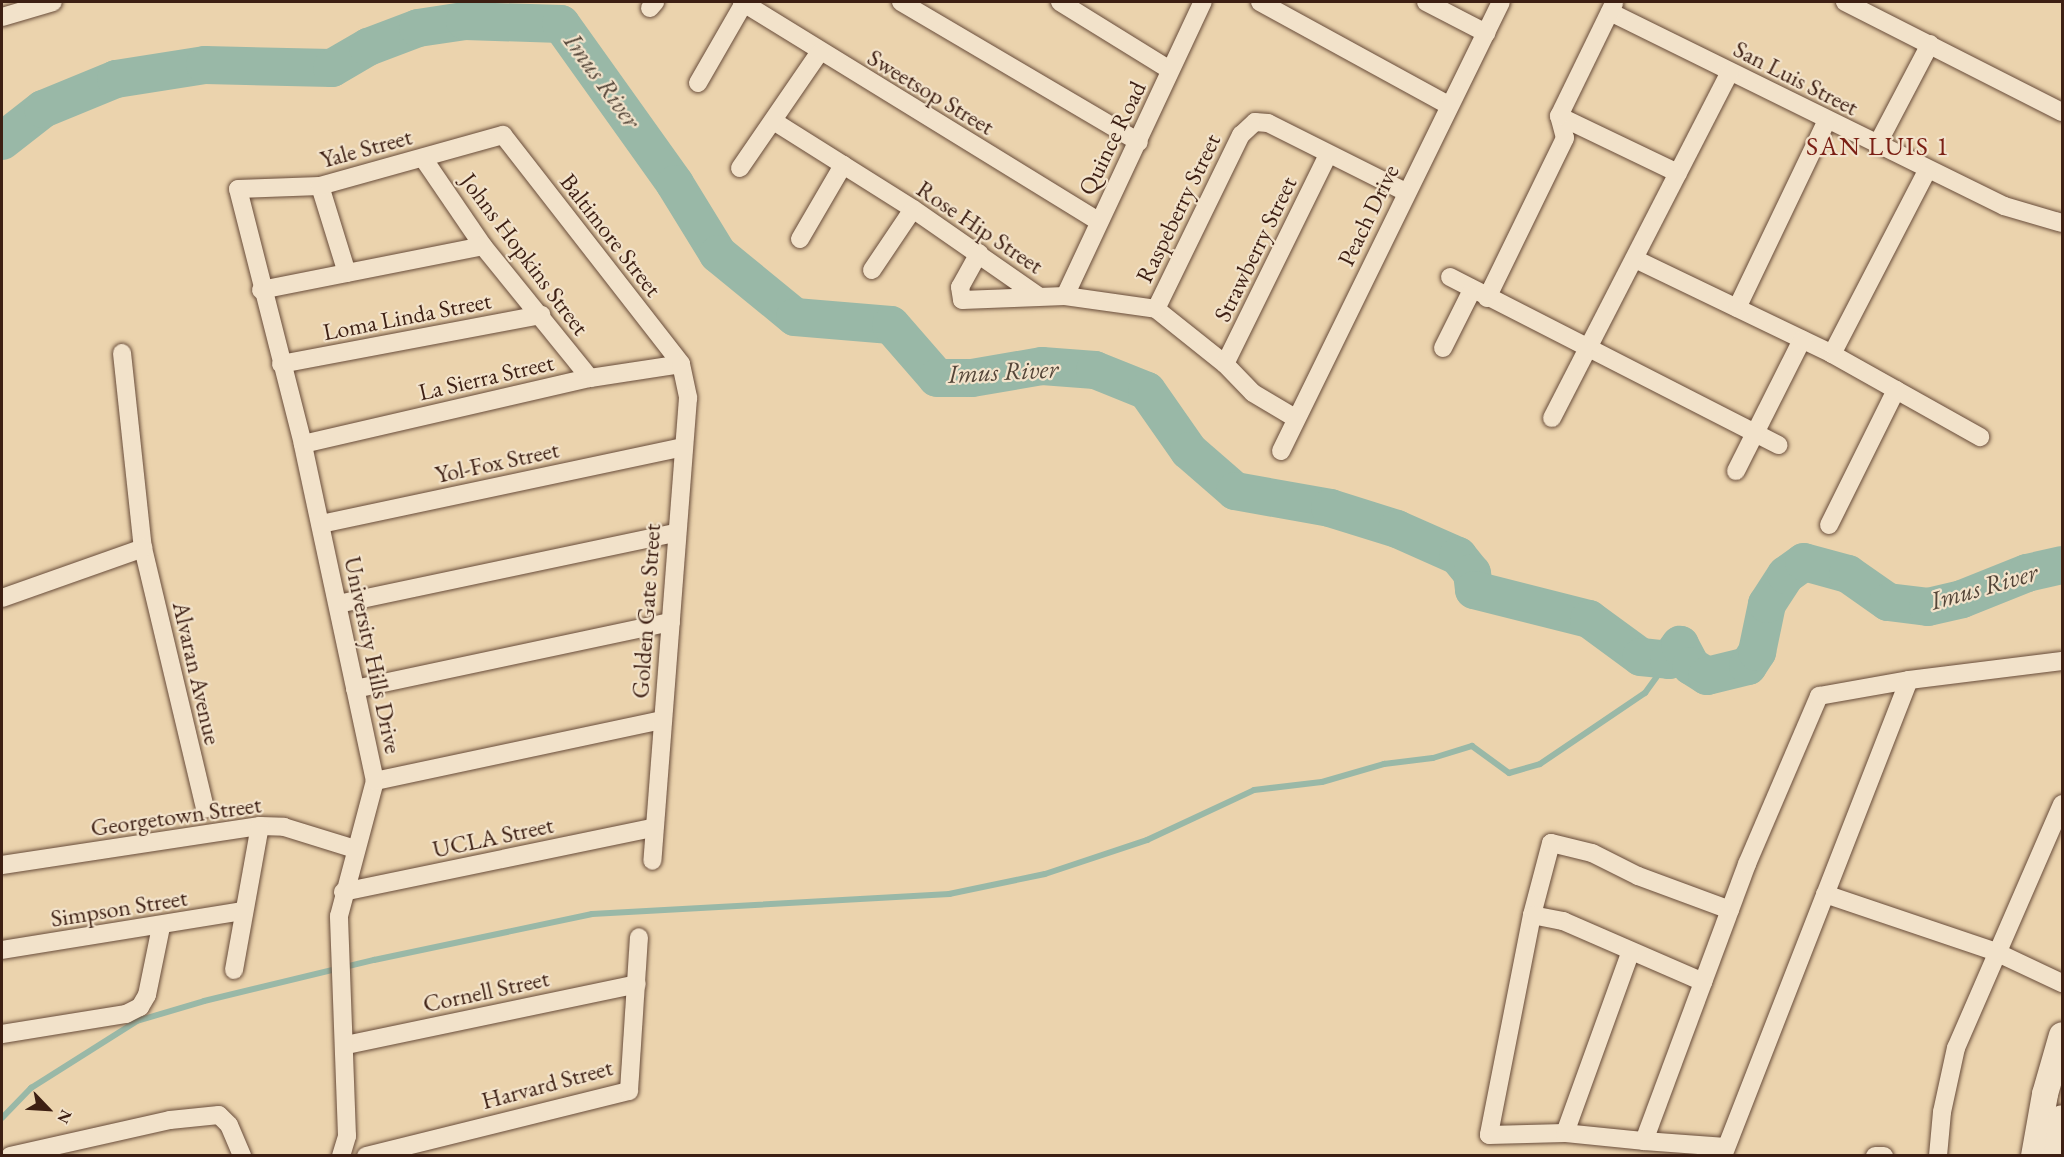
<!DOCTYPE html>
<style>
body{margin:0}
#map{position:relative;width:2064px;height:1157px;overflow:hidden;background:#ebd3ad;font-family:"EB Garamond",serif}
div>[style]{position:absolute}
.stream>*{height:6px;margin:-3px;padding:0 3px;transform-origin:3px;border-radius:3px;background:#99b8a7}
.river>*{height:38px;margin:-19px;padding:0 19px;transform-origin:19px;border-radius:19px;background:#99b8a7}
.roads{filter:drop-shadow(0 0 2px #684c3a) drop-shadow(0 0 2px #684c3a)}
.street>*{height:18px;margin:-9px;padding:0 9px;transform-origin:9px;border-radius:9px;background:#f2e2ca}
.secondary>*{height:26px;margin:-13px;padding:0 13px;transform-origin:13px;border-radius:13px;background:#f2e2ca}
span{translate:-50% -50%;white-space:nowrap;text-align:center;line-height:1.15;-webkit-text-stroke:4.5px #f2e2ca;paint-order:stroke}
.street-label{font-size:24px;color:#3d1f13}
.water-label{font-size:26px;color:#544538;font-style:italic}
.neighbourhood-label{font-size:26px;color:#7a1f14;letter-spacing:1.5px}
.frame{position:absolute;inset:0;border:3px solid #3d1f13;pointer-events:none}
.north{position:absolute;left:18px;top:1079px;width:60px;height:60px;-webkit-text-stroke:4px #f2e2ca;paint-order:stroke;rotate:115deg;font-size:16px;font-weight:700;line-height:24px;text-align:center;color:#3d1f13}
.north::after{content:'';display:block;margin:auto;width:21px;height:27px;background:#3d1f13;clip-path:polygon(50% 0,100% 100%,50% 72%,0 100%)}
</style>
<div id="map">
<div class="stream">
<i style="left:2px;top:1118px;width:42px;rotate:-46deg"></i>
<i style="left:31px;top:1088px;width:125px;rotate:-32.3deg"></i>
<i style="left:137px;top:1021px;width:70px;rotate:-16.6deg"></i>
<i style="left:204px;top:1001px;width:175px;rotate:-13.6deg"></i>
<i style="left:374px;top:960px;width:223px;rotate:-11.9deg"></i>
<i style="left:592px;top:914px;width:358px;rotate:-3.2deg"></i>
<i style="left:949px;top:894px;width:98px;rotate:-11.8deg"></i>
<i style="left:1045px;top:874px;width:108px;rotate:-18.4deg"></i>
<i style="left:1147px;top:840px;width:118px;rotate:-25deg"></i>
<i style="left:1254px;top:790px;width:68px;rotate:-6.7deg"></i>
<i style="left:1322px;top:782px;width:65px;rotate:-16.2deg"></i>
<i style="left:1384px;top:764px;width:49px;rotate:-7deg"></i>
<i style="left:1433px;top:758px;width:41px;rotate:-17.1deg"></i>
<i style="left:1472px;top:746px;width:46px;rotate:36.1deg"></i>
<i style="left:1509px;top:773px;width:32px;rotate:-16deg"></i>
<i style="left:1540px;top:764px;width:127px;rotate:-34.1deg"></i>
<i style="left:1645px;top:693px;width:41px;rotate:-54deg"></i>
</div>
<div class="river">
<i style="left:2px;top:141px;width:52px;rotate:-38deg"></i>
<i style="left:43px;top:109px;width:79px;rotate:-22.3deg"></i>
<i style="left:116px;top:79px;width:90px;rotate:-8.9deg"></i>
<i style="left:205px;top:65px;width:127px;rotate:1.4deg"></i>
<i style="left:332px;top:68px;width:42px;rotate:-30.3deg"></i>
<i style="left:368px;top:47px;width:53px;rotate:-20.8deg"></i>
<i style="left:418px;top:28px;width:48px;rotate:-8.5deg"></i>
<i style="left:465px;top:21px;width:96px;rotate:1.8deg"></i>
<i style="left:561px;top:24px;width:196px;rotate:54.5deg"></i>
<i style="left:675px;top:184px;width:82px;rotate:58.4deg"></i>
<i style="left:718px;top:254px;width:99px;rotate:39.3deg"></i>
<i style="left:795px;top:317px;width:96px;rotate:4.8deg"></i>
<i style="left:891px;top:325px;width:70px;rotate:49deg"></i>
<i style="left:937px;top:378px;width:35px"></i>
<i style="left:972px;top:378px;width:71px;rotate:-9.7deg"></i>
<i style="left:1042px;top:366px;width:53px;rotate:4.3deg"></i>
<i style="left:1095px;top:370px;width:56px;rotate:22deg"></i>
<i style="left:1147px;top:391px;width:73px;rotate:55deg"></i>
<i style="left:1189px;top:451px;width:61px;rotate:41deg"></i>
<i style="left:1235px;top:491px;width:97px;rotate:10.1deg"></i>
<i style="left:1330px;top:508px;width:70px;rotate:17.4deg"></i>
<i style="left:1397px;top:529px;width:67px;rotate:23.9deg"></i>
<i style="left:1458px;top:556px;width:22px;rotate:51deg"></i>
<i style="left:1472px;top:573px;width:17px;rotate:83deg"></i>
<i style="left:1474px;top:590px;width:119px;rotate:14.2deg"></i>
<i style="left:1589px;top:619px;width:64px;rotate:36.2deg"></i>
<i style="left:1641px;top:657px;width:28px;rotate:6deg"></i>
<i style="left:1669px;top:660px;width:19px;rotate:-54deg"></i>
<i style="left:1680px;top:645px;width:24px;rotate:62deg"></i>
<i style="left:1691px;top:666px;width:19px;rotate:32deg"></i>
<i style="left:1707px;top:676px;width:42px;rotate:-13.7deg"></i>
<i style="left:1748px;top:666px;width:17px;rotate:-57deg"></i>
<i style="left:1757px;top:652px;width:49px;rotate:-78.2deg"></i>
<i style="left:1767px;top:604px;width:35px;rotate:-57deg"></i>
<i style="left:1786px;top:575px;width:22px;rotate:-36deg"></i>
<i style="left:1804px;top:562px;width:46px;rotate:15.3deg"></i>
<i style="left:1848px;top:574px;width:49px;rotate:35deg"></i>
<i style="left:1888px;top:602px;width:40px;rotate:7.1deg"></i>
<i style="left:1928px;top:607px;width:35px;rotate:-13deg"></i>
<i style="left:1962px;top:599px;width:70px;rotate:-21.8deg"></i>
<i style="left:2027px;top:573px;width:36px;rotate:-13deg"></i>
</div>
<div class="roads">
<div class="street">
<i style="left:742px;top:2px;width:418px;rotate:31.6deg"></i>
<i style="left:901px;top:2px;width:276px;rotate:30.5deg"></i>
<i style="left:1060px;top:2px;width:129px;rotate:31.7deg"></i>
<i style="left:1260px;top:2px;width:214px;rotate:28.7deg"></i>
<i style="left:1426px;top:2px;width:68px;rotate:27.3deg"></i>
<i style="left:1845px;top:2px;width:243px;rotate:26.9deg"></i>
<i style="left:650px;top:8px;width:8px;rotate:-50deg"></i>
<i style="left:1610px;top:12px;width:439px;rotate:26.2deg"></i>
<i style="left:2004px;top:206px;width:60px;rotate:16.3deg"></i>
<i style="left:2px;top:17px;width:53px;rotate:-16.4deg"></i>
<i style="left:698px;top:83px;width:92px;rotate:-60.1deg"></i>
<i style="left:1559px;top:116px;width:132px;rotate:25.6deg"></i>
<i style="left:775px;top:122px;width:163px;rotate:32.2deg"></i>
<i style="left:913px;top:209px;width:152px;rotate:34.8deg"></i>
<i style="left:1877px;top:145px;width:114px;rotate:-62.3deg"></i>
<i style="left:423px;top:158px;width:107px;rotate:55.7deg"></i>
<i style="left:483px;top:246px;width:170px;rotate:51deg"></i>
<i style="left:740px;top:168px;width:140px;rotate:-55.5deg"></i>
<i style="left:320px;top:186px;width:91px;rotate:72.8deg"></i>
<i style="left:800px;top:239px;width:86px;rotate:-59.8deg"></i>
<i style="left:979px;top:253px;width:39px;rotate:119deg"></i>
<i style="left:960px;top:287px;width:13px;rotate:81deg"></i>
<i style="left:962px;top:300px;width:103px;rotate:-2.2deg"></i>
<i style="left:1065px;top:296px;width:92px;rotate:8.1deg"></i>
<i style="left:1156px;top:309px;width:88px;rotate:38.6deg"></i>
<i style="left:1225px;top:364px;width:40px;rotate:46deg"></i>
<i style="left:1253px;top:393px;width:49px;rotate:30.8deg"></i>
<i style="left:1635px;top:259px;width:219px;rotate:25.7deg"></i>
<i style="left:1832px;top:354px;width:170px;rotate:29.3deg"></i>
<i style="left:872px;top:270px;width:73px;rotate:-56.1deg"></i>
<i style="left:1450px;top:277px;width:369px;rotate:27.1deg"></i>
<i style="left:261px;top:290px;width:226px;rotate:-11.2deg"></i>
<i style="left:1065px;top:296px;width:325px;rotate:-64.9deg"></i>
<i style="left:1487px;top:298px;width:178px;rotate:-64deg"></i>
<i style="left:1565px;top:138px;width:23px;rotate:-105deg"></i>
<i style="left:1559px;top:116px;width:126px;rotate:-64deg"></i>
<i style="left:1737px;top:308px;width:208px;rotate:-64.4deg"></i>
<i style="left:1156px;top:309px;width:194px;rotate:-64deg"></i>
<i style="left:1241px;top:135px;width:19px;rotate:-43deg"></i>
<i style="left:1255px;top:122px;width:13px;rotate:4deg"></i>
<i style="left:1268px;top:123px;width:154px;rotate:26.6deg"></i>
<i style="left:1443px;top:348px;width:65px;rotate:-63.4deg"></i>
<i style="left:122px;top:353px;width:196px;rotate:83.9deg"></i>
<i style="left:143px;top:548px;width:268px;rotate:76.6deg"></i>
<i style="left:1832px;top:354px;width:206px;rotate:-62.6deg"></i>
<i style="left:281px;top:364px;width:265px;rotate:-10.7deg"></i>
<i style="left:1225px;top:364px;width:233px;rotate:-63.8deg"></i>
<i style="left:1552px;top:418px;width:389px;rotate:-62.8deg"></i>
<i style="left:303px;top:444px;width:294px;rotate:-13deg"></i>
<i style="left:590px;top:378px;width:92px;rotate:-8.7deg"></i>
<i style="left:1281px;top:451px;width:500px;rotate:-63.9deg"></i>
<i style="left:1736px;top:471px;width:147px;rotate:-63.3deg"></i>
<i style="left:321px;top:524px;width:370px;rotate:-12deg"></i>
<i style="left:1829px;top:525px;width:151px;rotate:-63.6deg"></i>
<i style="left:2px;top:598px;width:150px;rotate:-19.5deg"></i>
<i style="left:338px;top:604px;width:344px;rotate:-11.9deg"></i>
<i style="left:355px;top:689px;width:323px;rotate:-12deg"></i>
<i style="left:375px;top:781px;width:294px;rotate:-12deg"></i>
<i style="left:2px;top:865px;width:261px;rotate:-8.6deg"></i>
<i style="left:260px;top:826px;width:24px;rotate:2deg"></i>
<i style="left:284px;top:827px;width:74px;rotate:17.2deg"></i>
<i style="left:343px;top:892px;width:316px;rotate:-11.7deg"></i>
<i style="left:1825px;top:894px;width:181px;rotate:18.7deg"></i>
<i style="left:1996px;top:952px;width:73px;rotate:25.2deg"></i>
<i style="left:1730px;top:910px;width:98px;rotate:-159.7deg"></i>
<i style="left:1638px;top:876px;width:51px;rotate:-153.4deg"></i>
<i style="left:1592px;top:853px;width:42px;rotate:-166.3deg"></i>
<i style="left:1551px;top:843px;width:74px;rotate:104.8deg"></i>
<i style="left:1532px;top:915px;width:224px;rotate:101.1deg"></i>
<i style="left:1489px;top:1135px;width:76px;rotate:-1.5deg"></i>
<i style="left:1565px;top:1133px;width:79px;rotate:5.8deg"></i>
<i style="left:1644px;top:1141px;width:296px;rotate:-69.6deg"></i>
<i style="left:1747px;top:864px;width:183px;rotate:-66.8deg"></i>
<i style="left:1819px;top:696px;width:91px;rotate:-10.1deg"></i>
<i style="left:1909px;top:680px;width:154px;rotate:-7.1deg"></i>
<i style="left:1532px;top:915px;width:32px;rotate:11deg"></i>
<i style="left:1563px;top:921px;width:153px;rotate:23.5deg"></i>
<i style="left:2px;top:950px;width:245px;rotate:-9.2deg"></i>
<i style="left:234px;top:970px;width:146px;rotate:-79.8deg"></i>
<i style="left:2px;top:1034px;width:126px;rotate:-9.2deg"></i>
<i style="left:126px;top:1014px;width:16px;rotate:-27deg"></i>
<i style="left:140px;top:1007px;width:14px;rotate:-60deg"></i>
<i style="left:147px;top:995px;width:69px;rotate:-78.4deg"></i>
<i style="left:346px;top:1045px;width:297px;rotate:-11.8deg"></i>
<i style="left:1565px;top:1133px;width:191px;rotate:-70.1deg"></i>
<i style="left:1644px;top:1141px;width:82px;rotate:4.2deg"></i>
<i style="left:10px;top:1156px;width:164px;rotate:-12.7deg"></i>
<i style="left:170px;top:1120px;width:49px;rotate:-5.8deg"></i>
<i style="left:219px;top:1115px;width:14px;rotate:45deg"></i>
<i style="left:229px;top:1125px;width:34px;rotate:67deg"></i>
<i style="left:341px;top:1156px;width:21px;rotate:-73deg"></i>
<i style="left:347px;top:1136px;width:220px;rotate:-92.1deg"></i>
<i style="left:339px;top:916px;width:140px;rotate:-75.1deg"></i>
<i style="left:375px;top:781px;width:345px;rotate:-102.1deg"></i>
<i style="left:303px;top:444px;width:263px;rotate:-104.3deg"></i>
<i style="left:238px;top:189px;width:82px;rotate:-2.1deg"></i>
<i style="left:320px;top:186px;width:190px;rotate:-15.6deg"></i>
<i style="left:503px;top:135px;width:290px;rotate:52.1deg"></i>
<i style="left:681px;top:364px;width:35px;rotate:78deg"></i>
<i style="left:688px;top:398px;width:464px;rotate:94.4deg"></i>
<i style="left:366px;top:1156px;width:271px;rotate:-13.9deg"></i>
<i style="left:629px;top:1091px;width:154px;rotate:-86.3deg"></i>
<i style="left:1723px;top:1156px;width:511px;rotate:-68.66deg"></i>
<i style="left:1875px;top:1156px;width:9px"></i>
<i style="left:1938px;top:1156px;width:44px;rotate:-84.8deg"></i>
<i style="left:1942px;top:1112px;width:66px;rotate:-77.7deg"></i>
<i style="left:1956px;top:1048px;width:266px;rotate:-66.5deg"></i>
</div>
<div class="secondary">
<i style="left:2034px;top:1156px;width:63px;rotate:-79.9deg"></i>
<i style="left:2045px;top:1094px;width:61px;rotate:-73.9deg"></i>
<i style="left:2057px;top:1156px;width:38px;rotate:-83deg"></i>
</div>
</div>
<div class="street-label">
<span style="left:1796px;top:78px;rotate:27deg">San Luis Street</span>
<span style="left:931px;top:92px;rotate:31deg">Sweetsop Street</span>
<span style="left:1112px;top:138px;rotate:-64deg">Quince Road</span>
<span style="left:366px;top:148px;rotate:-15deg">Yale Street</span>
<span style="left:1178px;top:208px;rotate:-64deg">Raspeberry Street</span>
<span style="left:1368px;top:215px;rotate:-64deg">Peach Drive</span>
<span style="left:980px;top:227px;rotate:34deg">Rose Hip Street</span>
<span style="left:611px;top:235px;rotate:52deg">Baltimore Street</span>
<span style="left:1255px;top:249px;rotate:-64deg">Strawberry Street</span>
<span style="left:525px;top:254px;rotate:53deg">Johns Hopkins Street</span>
<span style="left:407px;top:316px;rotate:-11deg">Loma Linda Street</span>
<span style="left:486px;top:377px;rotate:-13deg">La Sierra Street</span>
<span style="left:497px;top:462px;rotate:-12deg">Yol-Fox Street</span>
<span style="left:646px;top:611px;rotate:-86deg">Golden Gate Street</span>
<span style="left:373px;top:655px;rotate:78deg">University Hills Drive</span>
<span style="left:197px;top:673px;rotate:77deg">Alvaran Avenue</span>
<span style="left:176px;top:816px;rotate:-8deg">Georgetown Street</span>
<span style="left:493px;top:837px;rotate:-12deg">UCLA Street</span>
<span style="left:119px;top:908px;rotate:-9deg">Simpson Street</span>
<span style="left:486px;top:991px;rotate:-12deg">Cornell Street</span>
<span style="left:547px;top:1084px;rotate:-15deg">Harvard Street</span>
</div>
<div class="water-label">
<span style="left:602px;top:81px;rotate:54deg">Imus River</span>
<span style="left:1003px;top:372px;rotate:-3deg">Imus River</span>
<span style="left:1984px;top:587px;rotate:-16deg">Imus River</span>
</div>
<div class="neighbourhood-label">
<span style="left:1878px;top:147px">SAN LUIS 1</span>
</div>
<div class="frame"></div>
<div class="north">N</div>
</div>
